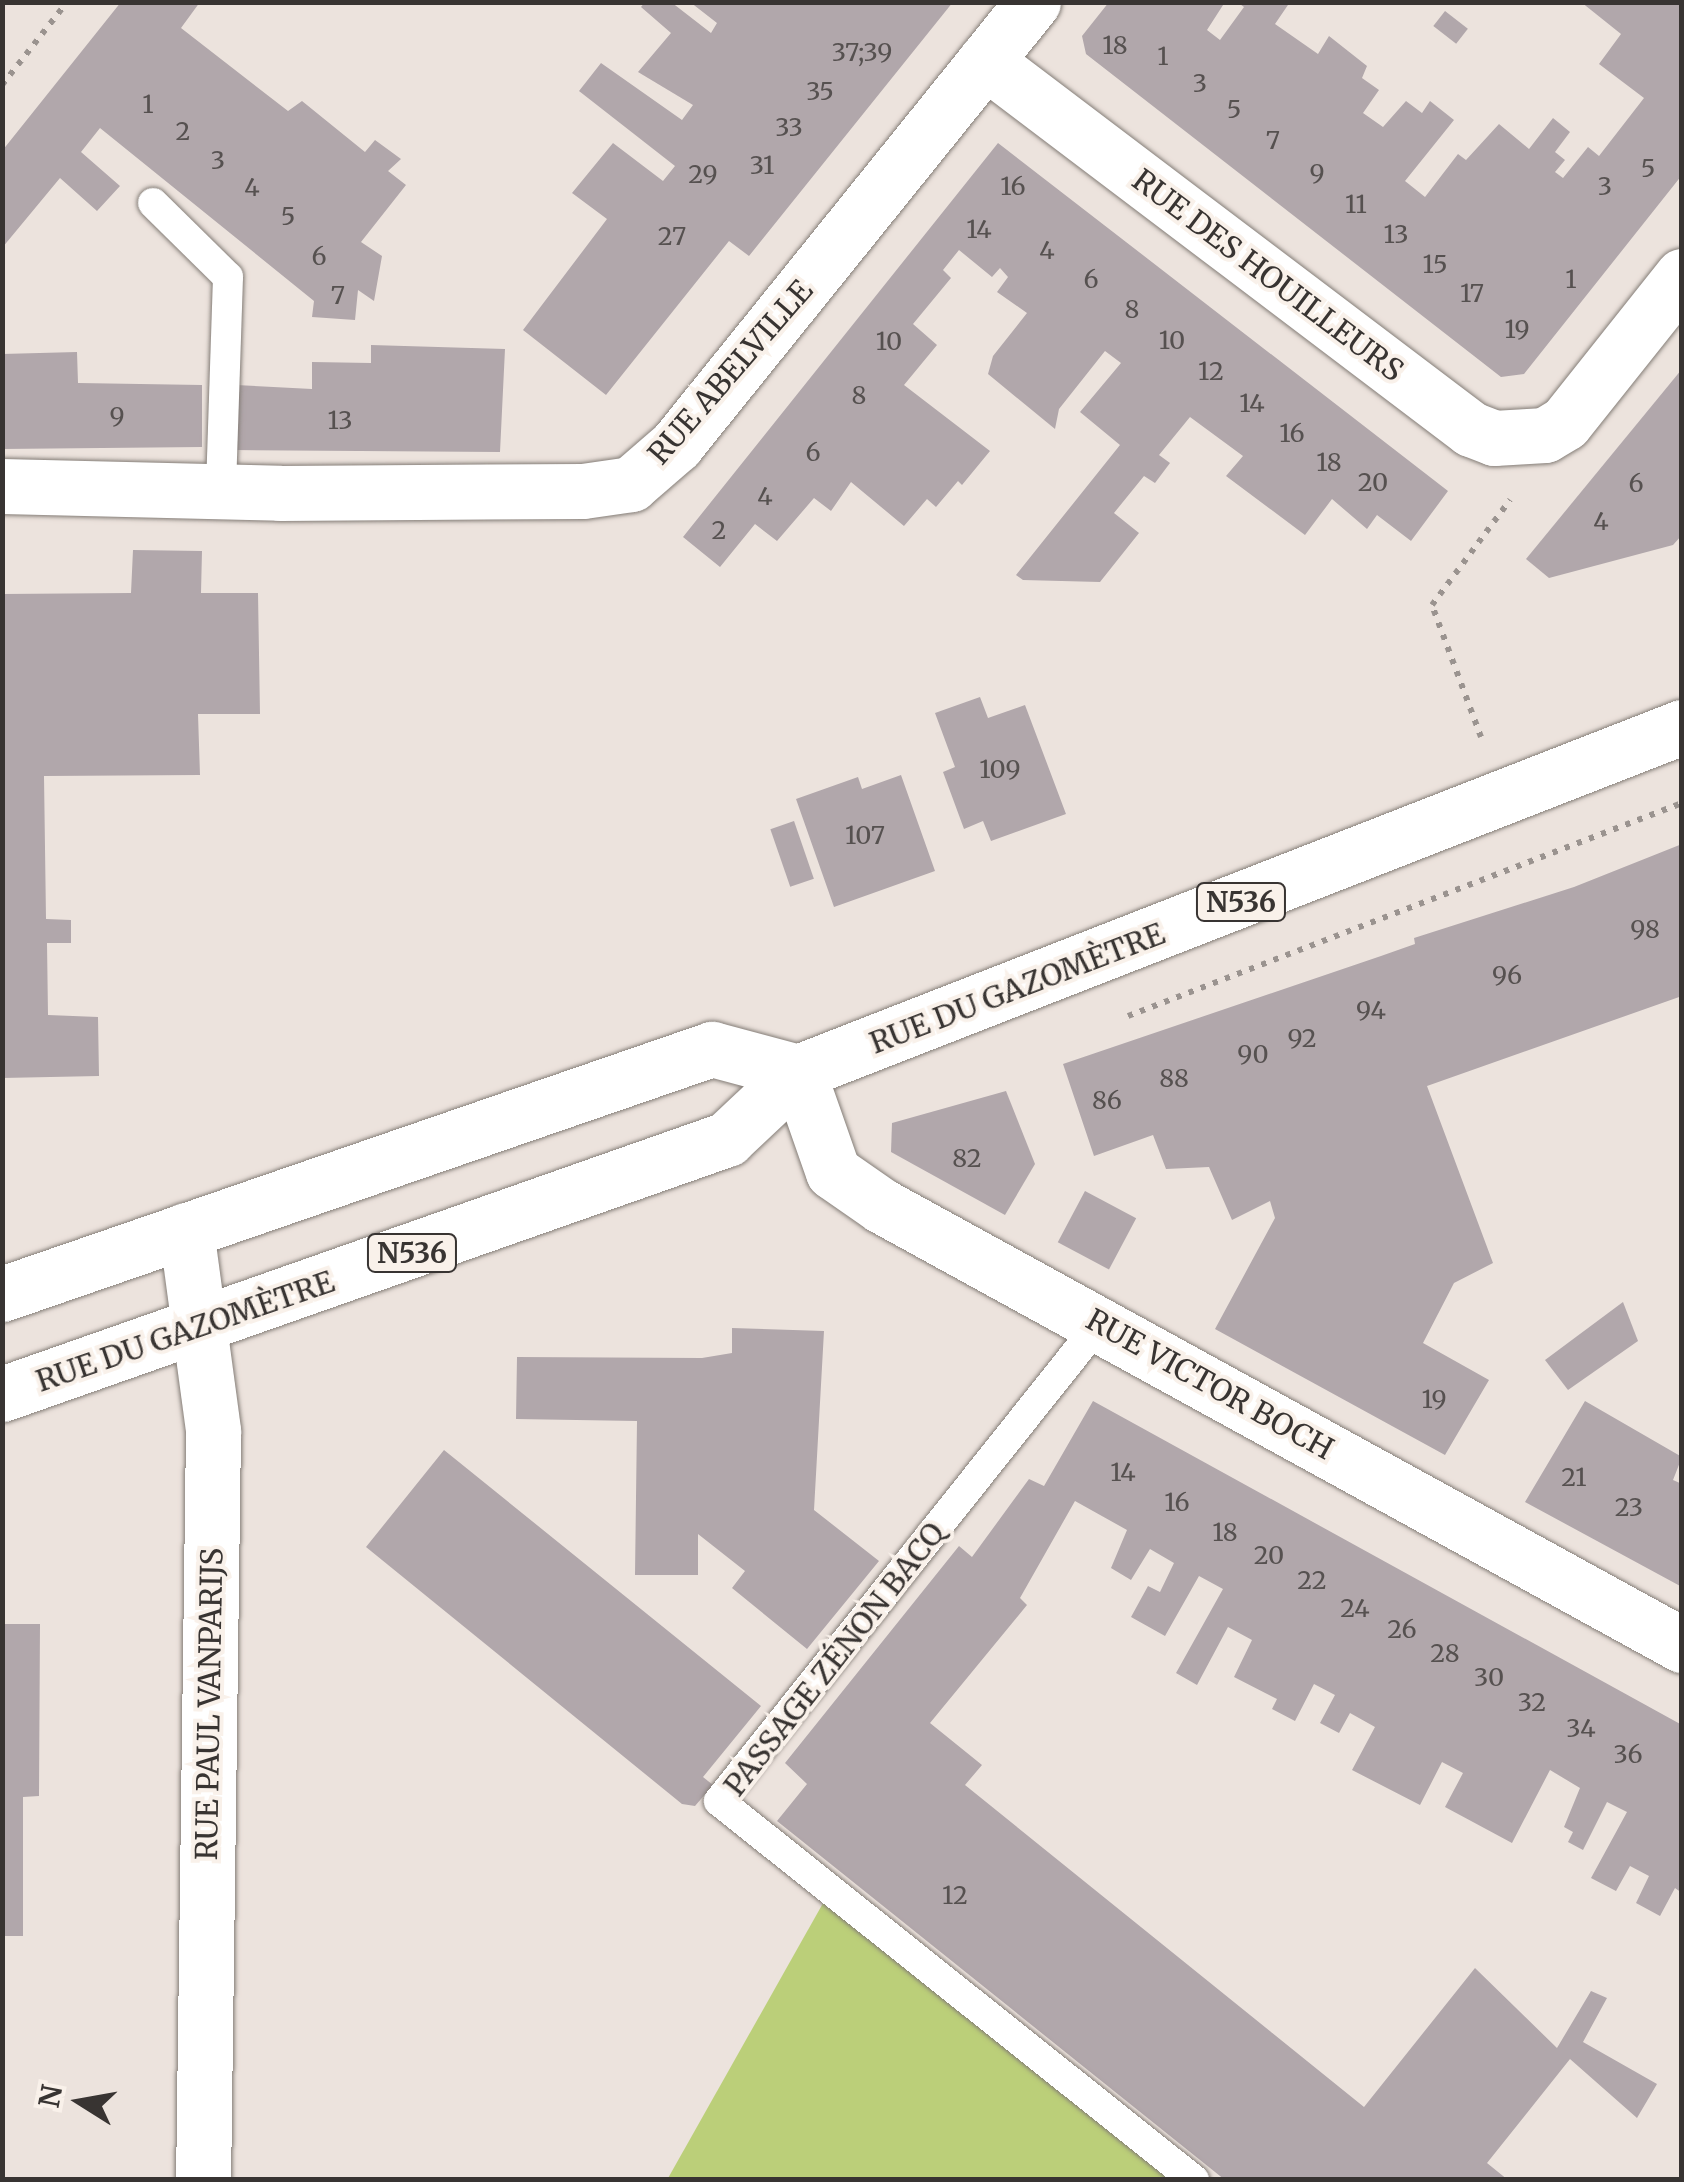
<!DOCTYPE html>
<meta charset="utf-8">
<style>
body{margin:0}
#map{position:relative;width:1684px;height:2182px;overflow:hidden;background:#ece3dd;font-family:Merriweather,serif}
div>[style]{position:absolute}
.green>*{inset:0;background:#bbcf79}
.building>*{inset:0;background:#b1a7ab;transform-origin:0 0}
.path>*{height:6px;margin-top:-3px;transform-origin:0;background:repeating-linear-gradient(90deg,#9a938f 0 5px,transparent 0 13px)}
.roads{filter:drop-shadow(0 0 2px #847d77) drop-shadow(0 0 2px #847d77)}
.lane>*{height:30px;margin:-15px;padding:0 15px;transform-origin:15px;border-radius:15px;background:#fff}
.street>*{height:55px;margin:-27.5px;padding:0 27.5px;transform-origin:27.5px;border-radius:27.5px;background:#fff}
.primary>*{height:55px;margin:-27.5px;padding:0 27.5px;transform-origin:27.5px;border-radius:27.5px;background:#fff}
span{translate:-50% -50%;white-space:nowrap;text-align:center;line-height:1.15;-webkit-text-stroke:8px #f9f1ea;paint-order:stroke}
.number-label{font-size:25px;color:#565150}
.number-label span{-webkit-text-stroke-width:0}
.shield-label span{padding:2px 8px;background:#f9f1ea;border:2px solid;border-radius:8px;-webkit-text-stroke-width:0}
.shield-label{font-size:28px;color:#383432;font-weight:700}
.street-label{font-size:30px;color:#383432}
.frame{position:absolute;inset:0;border:5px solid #383432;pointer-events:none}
.north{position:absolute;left:30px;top:2052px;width:100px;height:100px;-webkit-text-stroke:8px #f9f1ea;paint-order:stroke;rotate:281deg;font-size:28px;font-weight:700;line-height:40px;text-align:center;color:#383432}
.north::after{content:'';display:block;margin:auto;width:35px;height:45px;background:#383432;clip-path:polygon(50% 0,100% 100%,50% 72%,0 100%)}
</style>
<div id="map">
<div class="green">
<i style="clip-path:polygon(831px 1889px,1194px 2180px,667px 2180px)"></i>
</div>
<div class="building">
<i style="clip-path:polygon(121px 2px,200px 2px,181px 28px,288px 111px,302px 101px,365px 152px,375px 140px,401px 159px,388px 171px,406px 185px,361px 242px,382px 256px,374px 301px,358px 290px,355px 320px,312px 317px,314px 301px,100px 128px,81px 152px,120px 186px,97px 211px,60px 178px,2px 248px,2px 151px)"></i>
<i style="clip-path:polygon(645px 2px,671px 2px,711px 33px,717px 23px,690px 2px,953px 2px,749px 256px,729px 241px,606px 395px,523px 330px,607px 219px,572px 193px,613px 143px,663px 181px,675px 166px,579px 91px,601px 63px,682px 120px,693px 105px,638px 72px,671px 33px,641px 7px)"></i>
<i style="clip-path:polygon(1109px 2px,1225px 2px,1207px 30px,1220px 40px,1244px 7px,1237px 2px,1290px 2px,1275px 24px,1318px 54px,1329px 36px,1367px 66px,1362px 78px,1379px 90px,1363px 113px,1383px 127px,1406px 101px,1422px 113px,1430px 101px,1454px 120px,1405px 181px,1425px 197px,1458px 154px,1466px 160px,1499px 124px,1529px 149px,1553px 118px,1570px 132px,1555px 152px,1565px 160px,1555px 172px,1563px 178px,1588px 147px,1599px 156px,1644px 98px,1599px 64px,1621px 34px,1581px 2px,1682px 2px,1682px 175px,1524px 374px,1501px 377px,1086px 54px,1082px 36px)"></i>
<i style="left:1445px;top:11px;width:29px;height:19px;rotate:38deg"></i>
<i style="clip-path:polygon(998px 143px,1448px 491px,1411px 541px,1377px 515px,1367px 529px,1332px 499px,1305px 535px,1226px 476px,1243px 456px,1190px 417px,1159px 455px,1170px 463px,1155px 483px,1144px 476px,1114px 513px,1139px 533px,1100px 582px,1023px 580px,1016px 575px,1120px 445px,1080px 412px,1121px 363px,1105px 351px,1059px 409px,1055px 429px,988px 374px,993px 356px,1027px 313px,997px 292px,1008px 277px,1000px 268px,992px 277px,959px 250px,943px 270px,951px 278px,913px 324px,937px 345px,904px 385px,990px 451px,962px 485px,958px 481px,936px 507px,927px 499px,904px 526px,851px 482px,831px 511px,814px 498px,777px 541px,755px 524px,720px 567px,683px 537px)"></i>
<i style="clip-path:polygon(371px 345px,505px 349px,500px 452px,234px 450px,236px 385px,312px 389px,312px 362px,371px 363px)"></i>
<i style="clip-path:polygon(77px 352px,78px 383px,202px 385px,202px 447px,2px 449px,2px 354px)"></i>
<i style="clip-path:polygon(1682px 369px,1682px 535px,1673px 545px,1549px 578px,1526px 559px)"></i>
<i style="clip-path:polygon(133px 550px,202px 551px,201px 593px,258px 593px,260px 714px,198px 714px,200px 775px,44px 776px,46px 919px,71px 920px,71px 943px,47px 943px,48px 1015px,98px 1017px,99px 1076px,2px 1078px,2px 594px,131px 593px)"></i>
<i style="clip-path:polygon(980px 697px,988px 718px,1025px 705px,1066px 814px,991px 841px,983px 821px,964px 829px,943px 772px,955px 767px,935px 713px)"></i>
<i style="clip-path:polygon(901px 775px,935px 871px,834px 907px,796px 799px,858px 777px,862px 789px)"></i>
<i style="left:794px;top:821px;width:61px;height:25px;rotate:71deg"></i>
<i style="clip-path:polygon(1682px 844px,1682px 996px,1427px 1086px,1493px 1263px,1454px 1283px,1423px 1343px,1489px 1380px,1445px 1455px,1215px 1329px,1275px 1218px,1270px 1201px,1232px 1220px,1209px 1167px,1166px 1169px,1153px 1135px,1094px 1156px,1063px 1064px,1381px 956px,1415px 944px,1414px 938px,1574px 887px)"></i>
<i style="clip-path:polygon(1006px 1091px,1035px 1164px,1005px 1215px,891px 1152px,892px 1123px)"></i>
<i style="left:1085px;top:1191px;width:58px;height:58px;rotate:28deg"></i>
<i style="clip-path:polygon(1623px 1302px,1638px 1341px,1568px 1390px,1545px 1360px)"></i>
<i style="clip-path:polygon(732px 1328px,824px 1331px,814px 1510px,879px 1561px,807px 1649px,732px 1588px,745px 1571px,698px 1534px,698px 1575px,635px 1575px,637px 1421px,516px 1419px,517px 1357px,702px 1358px,732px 1353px)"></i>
<i style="clip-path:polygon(1093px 1401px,1682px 1725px,1682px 1893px,1675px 1888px,1660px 1916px,1636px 1903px,1649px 1876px,1630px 1866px,1616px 1891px,1591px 1878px,1627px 1812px,1607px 1802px,1583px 1850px,1568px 1842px,1573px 1832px,1564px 1827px,1580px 1788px,1550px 1770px,1512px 1843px,1445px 1807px,1463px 1773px,1442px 1762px,1420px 1805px,1352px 1770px,1375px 1727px,1350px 1713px,1339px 1733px,1320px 1723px,1335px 1695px,1314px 1684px,1295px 1721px,1272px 1709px,1277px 1699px,1234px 1677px,1252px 1640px,1228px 1627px,1197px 1685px,1176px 1673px,1223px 1589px,1199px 1576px,1165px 1636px,1131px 1617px,1148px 1586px,1160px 1592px,1174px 1563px,1150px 1549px,1131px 1580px,1111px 1568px,1127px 1530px,1075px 1501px,1020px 1598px,1027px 1605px,930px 1723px,982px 1765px,965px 1785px,1364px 2107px,1475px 1968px,1557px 2048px,1591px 1991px,1607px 1998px,1583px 2042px,1657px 2084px,1637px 2118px,1570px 2059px,1487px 2163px,1508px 2180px,1225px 2180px,777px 1821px,807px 1784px,785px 1763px,959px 1546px,972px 1557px,1029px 1479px,1044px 1486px)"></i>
<i style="clip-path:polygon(1585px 1401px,1682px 1457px,1673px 1480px,1682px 1484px,1682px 1587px,1525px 1502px)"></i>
<i style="clip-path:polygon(444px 1450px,761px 1706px,703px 1777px,713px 1785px,695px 1806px,682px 1804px,366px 1547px)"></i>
<i style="clip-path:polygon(2px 1624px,40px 1624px,39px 1796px,23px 1797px,23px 1936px,2px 1936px)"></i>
</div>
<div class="path">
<i style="left:2px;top:85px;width:105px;rotate:-51.9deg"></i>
<i style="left:1481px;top:737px;width:141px;rotate:-110.4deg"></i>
<i style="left:1432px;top:605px;width:131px;rotate:-53.4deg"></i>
<i style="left:1128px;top:1016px;width:594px;rotate:-21.03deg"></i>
</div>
<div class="roads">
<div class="lane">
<i style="left:153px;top:203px;width:105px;rotate:44.6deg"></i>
<i style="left:228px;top:277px;width:214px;rotate:91.9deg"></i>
<i style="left:1099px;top:1324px;width:610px;rotate:128.54deg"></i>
<i style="left:719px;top:1801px;width:608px;rotate:38.59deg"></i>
</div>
<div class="street">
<i style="left:985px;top:61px;width:610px;rotate:37.13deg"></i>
<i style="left:1471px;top:429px;width:25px;rotate:21deg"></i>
<i style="left:1494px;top:438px;width:51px;rotate:-3.4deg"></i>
<i style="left:1545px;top:435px;width:23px;rotate:-31deg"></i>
<i style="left:1565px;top:423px;width:188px;rotate:-51.5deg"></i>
<i style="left:2px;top:486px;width:278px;rotate:1.4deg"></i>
<i style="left:280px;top:493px;width:303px;rotate:-0.4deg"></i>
<i style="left:583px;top:491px;width:49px;rotate:-8.3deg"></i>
<i style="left:631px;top:484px;width:60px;rotate:-40.9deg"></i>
<i style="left:676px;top:445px;width:569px;rotate:-51.14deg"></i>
<i style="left:798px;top:1072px;width:106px;rotate:70.7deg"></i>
<i style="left:833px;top:1172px;width:60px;rotate:34.8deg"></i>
<i style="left:882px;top:1206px;width:913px;rotate:28.76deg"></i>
<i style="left:186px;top:1230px;width:203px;rotate:82.3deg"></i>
<i style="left:213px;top:1431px;width:749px;rotate:90.76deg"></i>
</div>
<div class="primary">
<i style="left:2px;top:1294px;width:751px;rotate:-19.04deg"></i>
<i style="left:712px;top:1049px;width:89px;rotate:15deg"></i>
<i style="left:2px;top:1394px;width:769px;rotate:-19.38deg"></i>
<i style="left:727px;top:1139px;width:98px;rotate:-43.3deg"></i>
<i style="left:798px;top:1072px;width:949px;rotate:-21.32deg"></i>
</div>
</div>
<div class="number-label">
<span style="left:1115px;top:45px">18</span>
<span style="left:862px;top:52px">37;39</span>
<span style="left:1163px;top:56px">1</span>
<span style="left:1200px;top:83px">3</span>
<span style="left:820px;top:91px">35</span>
<span style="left:148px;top:104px">1</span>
<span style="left:1234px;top:109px">5</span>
<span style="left:789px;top:127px">33</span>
<span style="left:183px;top:131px">2</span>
<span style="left:1273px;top:140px">7</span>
<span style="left:218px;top:160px">3</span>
<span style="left:762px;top:165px">31</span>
<span style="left:1648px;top:168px">5</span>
<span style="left:1317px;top:173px">9</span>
<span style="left:703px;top:174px">29</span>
<span style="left:1013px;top:186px">16</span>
<span style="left:1605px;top:186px">3</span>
<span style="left:252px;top:187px">4</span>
<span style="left:1356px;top:204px">11</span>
<span style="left:288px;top:216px">5</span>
<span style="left:979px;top:229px">14</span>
<span style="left:1396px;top:234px">13</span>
<span style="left:672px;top:236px">27</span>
<span style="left:1047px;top:250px">4</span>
<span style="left:319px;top:256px">6</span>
<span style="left:1435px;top:264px">15</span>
<span style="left:1091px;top:279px">6</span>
<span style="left:1571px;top:279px">1</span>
<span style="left:1472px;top:293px">17</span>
<span style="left:338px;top:295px">7</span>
<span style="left:1132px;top:309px">8</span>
<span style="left:1517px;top:329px">19</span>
<span style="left:1172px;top:340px">10</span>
<span style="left:889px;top:341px">10</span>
<span style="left:1211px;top:371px">12</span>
<span style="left:859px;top:395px">8</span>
<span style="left:1252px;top:403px">14</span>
<span style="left:117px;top:416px">9</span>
<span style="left:340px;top:420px">13</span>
<span style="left:1292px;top:433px">16</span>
<span style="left:813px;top:452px">6</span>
<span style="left:1329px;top:462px">18</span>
<span style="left:1373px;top:482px">20</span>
<span style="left:1636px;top:483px">6</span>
<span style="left:765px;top:496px">4</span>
<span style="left:1601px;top:521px">4</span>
<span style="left:719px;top:530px">2</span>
<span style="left:1000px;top:769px">109</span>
<span style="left:865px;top:835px">107</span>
<span style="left:1645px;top:929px">98</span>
<span style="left:1507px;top:975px">96</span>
<span style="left:1371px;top:1010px">94</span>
<span style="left:1302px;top:1038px">92</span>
<span style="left:1253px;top:1054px">90</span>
<span style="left:1174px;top:1078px">88</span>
<span style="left:1107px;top:1100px">86</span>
<span style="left:967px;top:1158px">82</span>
<span style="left:1434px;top:1399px">19</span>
<span style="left:1123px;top:1472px">14</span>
<span style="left:1574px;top:1477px">21</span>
<span style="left:1177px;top:1502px">16</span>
<span style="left:1629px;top:1507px">23</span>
<span style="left:1225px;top:1532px">18</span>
<span style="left:1269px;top:1555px">20</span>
<span style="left:1312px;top:1580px">22</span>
<span style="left:1355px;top:1608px">24</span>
<span style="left:1402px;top:1629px">26</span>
<span style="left:1445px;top:1653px">28</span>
<span style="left:1489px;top:1677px">30</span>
<span style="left:1532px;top:1702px">32</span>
<span style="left:1581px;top:1728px">34</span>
<span style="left:1628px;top:1754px">36</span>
<span style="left:955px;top:1895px">12</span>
</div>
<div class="shield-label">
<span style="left:1241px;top:902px">N536</span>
<span style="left:412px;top:1253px">N536</span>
</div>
<div class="street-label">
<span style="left:1268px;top:275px;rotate:37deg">RUE DES HOUILLEURS</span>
<span style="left:730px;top:372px;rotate:-49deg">RUE ABELVILLE</span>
<span style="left:1017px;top:988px;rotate:-21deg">RUE DU GAZOMÈTRE</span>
<span style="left:185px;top:1331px;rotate:-19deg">RUE DU GAZOMÈTRE</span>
<span style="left:1210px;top:1384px;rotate:29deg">RUE VICTOR BOCH</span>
<span style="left:834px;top:1659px;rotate:-52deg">PASSAGE ZÉNON BACQ</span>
<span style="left:209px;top:1704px;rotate:-89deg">RUE PAUL VANPARIJS</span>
</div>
<div class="frame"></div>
<div class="north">N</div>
</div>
